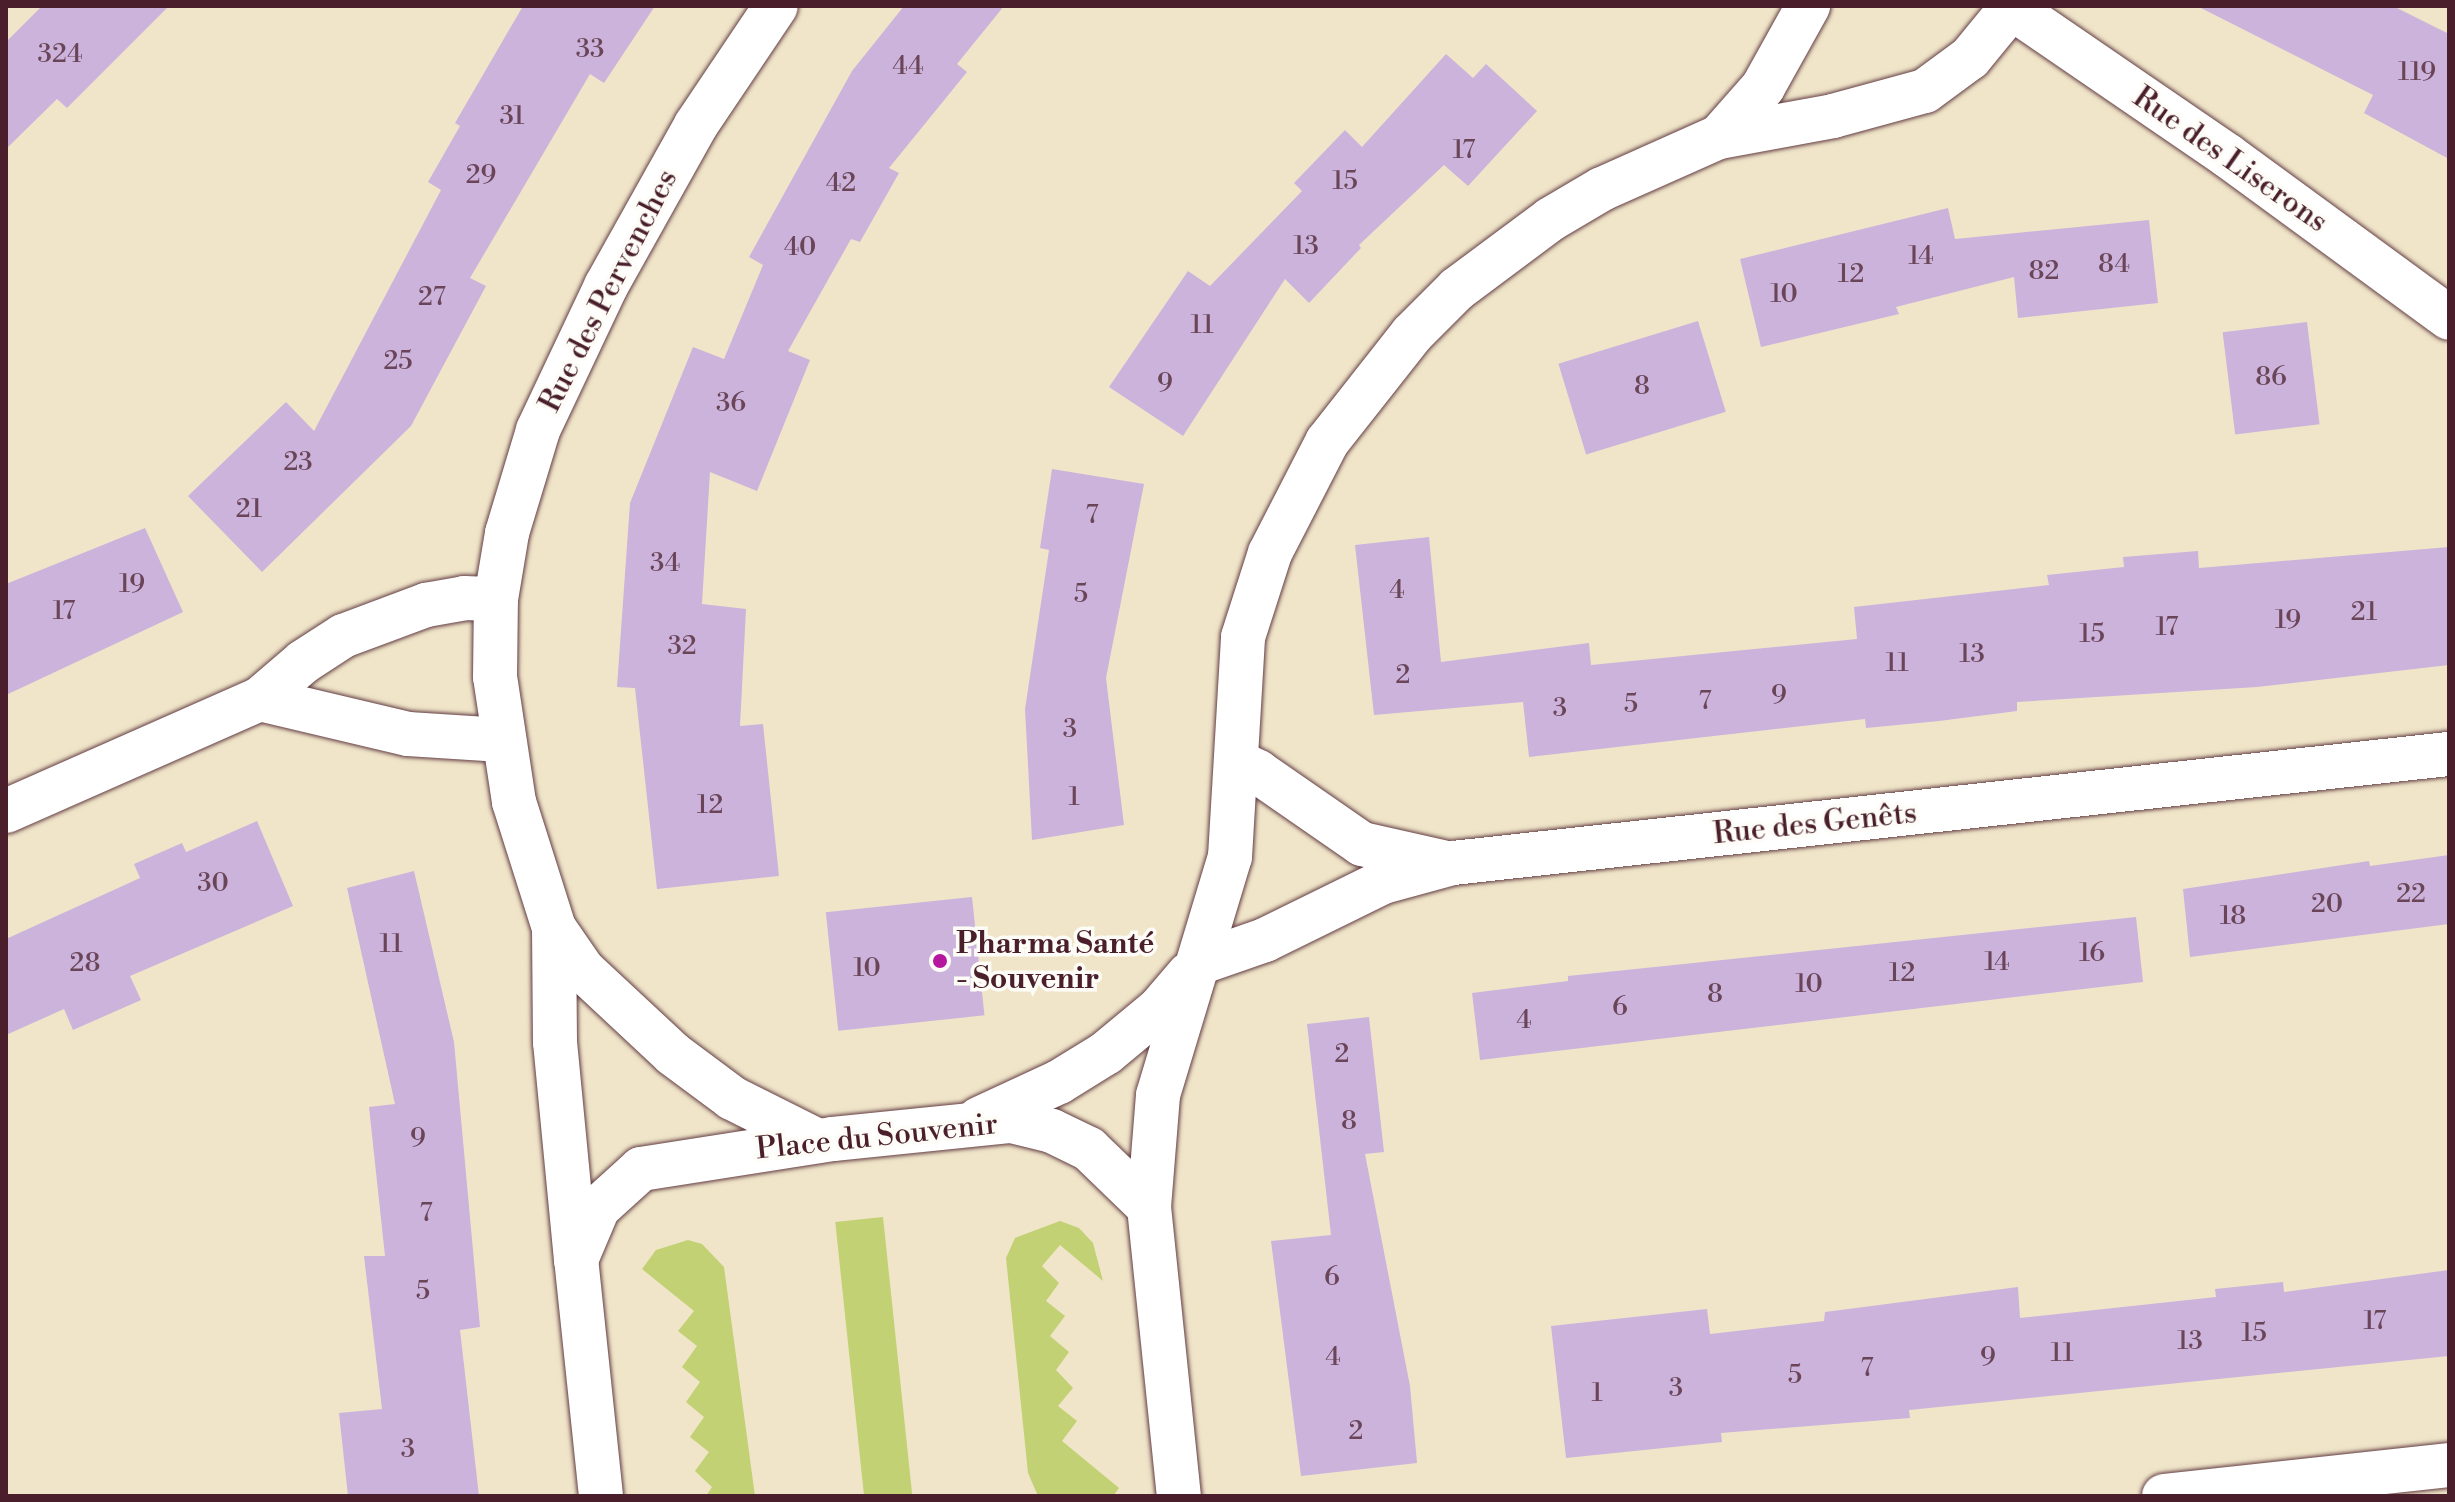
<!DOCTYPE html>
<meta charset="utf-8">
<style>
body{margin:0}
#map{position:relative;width:2455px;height:1502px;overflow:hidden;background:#f0e5c9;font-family:"Libre Bodoni",serif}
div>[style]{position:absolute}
.green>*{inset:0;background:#c1d173;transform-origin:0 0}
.building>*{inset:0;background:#cbb3dc;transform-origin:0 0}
.roads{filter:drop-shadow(0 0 2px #633d43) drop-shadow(0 0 2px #633d43)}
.minor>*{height:44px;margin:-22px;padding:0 22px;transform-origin:22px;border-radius:22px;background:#fff}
.dots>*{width:22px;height:22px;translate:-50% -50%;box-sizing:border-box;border:4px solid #fdfcf7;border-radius:50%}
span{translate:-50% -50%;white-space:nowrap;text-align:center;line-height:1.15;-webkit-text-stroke:7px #fdfcf7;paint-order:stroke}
.number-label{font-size:26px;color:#6a4457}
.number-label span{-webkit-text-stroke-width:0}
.street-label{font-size:30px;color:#4a1f2b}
.poi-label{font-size:30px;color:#4a1f2b;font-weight:700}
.left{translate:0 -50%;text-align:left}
.frame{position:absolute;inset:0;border:8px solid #4a1f2b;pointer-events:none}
</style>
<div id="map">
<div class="green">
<i style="left:883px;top:1217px;width:281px;height:48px;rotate:84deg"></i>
<i style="clip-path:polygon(1060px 1221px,1079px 1228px,1093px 1243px,1103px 1281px,1060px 1245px,1042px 1266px,1059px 1283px,1046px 1301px,1065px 1316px,1050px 1336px,1069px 1352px,1056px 1370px,1073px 1388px,1058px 1406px,1077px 1421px,1062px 1441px,1119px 1488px,1113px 1496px,1038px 1496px,1028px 1473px,1006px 1258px,1015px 1238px)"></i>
<i style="clip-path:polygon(688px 1240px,702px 1244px,724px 1267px,755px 1496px,706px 1496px,712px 1487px,695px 1471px,709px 1452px,690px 1437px,704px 1417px,686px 1402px,700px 1382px,682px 1367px,697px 1346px,678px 1331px,694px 1311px,642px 1269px,656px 1250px)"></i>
</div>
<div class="building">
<i style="clip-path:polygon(42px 6px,169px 6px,67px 108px,57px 99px,6px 149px,6px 42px)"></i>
<i style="clip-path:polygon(523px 6px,655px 6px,604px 83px,590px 74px,470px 278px,486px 286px,411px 426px,262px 572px,188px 496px,286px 402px,314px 431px,441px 190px,428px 182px,460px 126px,455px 123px)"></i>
<i style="clip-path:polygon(904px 6px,1004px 6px,957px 64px,967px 72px,889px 168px,899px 173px,860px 242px,851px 239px,788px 351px,810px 360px,757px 491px,710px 472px,702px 604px,746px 609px,740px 726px,763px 724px,779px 876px,657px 889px,635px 688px,617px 687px,630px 503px,693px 347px,724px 359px,763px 265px,749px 257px,852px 71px)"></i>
<i style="clip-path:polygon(2197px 6px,2393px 6px,2449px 34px,2449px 159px,2364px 113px,2373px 95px)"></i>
<i style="clip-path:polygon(1446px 54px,1473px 78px,1486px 64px,1537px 111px,1468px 186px,1444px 165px,1359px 245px,1361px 248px,1309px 303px,1285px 279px,1183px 436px,1109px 387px,1188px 271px,1210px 286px,1302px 191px,1294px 183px,1345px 130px,1362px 147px)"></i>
<i style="clip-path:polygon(1948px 208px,1955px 239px,2149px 220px,2158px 303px,2018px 318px,2014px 277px,1896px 307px,1899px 314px,1761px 347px,1740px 259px)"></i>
<i style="left:1698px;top:321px;width:95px;height:146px;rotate:73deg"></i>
<i style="left:2307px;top:322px;width:103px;height:85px;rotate:83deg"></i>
<i style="clip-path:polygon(1052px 469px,1144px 484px,1106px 678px,1124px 825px,1032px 840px,1025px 709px,1049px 550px,1040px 548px)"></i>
<i style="clip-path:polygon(145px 528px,183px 612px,6px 695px,6px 584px)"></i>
<i style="clip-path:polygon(1429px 537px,1441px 662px,1589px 643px,1591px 665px,1857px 639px,1854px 607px,2049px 585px,2047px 575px,2124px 567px,2123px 557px,2198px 551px,2199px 568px,2449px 547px,2449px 665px,2257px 687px,2017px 702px,2017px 711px,1939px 721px,1866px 728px,1865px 719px,1529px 757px,1523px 702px,1374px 715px,1355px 545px)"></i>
<i style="clip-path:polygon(257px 821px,293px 906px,130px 976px,141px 1000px,73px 1030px,64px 1009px,6px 1035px,6px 939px,140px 878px,134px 864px,182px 843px,186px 852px)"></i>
<i style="clip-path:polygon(2449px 855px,2449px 924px,2190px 957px,2183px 889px,2369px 861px,2370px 866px)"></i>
<i style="clip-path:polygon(414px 871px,454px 1042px,480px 1327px,460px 1330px,479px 1496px,348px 1496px,339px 1413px,382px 1409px,364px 1256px,385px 1256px,369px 1107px,395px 1104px,347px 888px)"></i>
<i style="left:972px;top:897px;width:119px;height:147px;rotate:84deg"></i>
<i style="clip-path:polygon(2136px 917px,2143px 982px,1480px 1060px,1472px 993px,1568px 981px,1568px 976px)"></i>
<i style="clip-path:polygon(1369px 1017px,1384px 1152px,1365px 1154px,1410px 1386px,1417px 1463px,1301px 1476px,1271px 1241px,1331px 1235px,1307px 1024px)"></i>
<i style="clip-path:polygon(2449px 1270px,2449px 1356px,1909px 1410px,1910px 1418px,1721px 1433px,1722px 1442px,1566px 1458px,1551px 1326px,1707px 1309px,1710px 1334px,1824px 1321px,1825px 1312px,2018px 1287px,2020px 1318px,2216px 1297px,2215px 1289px,2283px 1282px,2284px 1292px)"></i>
</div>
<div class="roads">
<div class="minor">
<i style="left:2009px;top:6px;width:265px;rotate:34.4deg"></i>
<i style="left:2228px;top:156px;width:274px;rotate:36.2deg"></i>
<i style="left:1719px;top:137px;width:67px;rotate:-48.7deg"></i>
<i style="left:1763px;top:87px;width:93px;rotate:-60.9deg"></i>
<i style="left:260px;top:699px;width:152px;rotate:13.3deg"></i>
<i style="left:408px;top:734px;width:94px;rotate:3.7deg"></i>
<i style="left:1237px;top:762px;width:23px;rotate:25deg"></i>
<i style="left:1258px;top:772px;width:126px;rotate:34.7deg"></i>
<i style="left:1362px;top:844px;width:82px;rotate:12.7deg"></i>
<i style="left:6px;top:811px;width:278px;rotate:-23.8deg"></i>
<i style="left:260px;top:699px;width:57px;rotate:-40.7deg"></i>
<i style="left:303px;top:662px;width:48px;rotate:-33deg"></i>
<i style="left:343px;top:636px;width:89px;rotate:-20.5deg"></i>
<i style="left:426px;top:605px;width:39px;rotate:-10deg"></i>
<i style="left:464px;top:598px;width:32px;rotate:2deg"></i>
<i style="left:554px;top:928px;width:51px;rotate:55.4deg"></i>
<i style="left:583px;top:970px;width:123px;rotate:43deg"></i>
<i style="left:673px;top:1054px;width:74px;rotate:36.7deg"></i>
<i style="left:732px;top:1098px;width:96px;rotate:26.6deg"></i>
<i style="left:1199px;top:963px;width:70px;rotate:-19.2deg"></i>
<i style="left:1265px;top:940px;width:131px;rotate:-26.2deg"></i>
<i style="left:1383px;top:882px;width:73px;rotate:-15.2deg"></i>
<i style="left:1453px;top:863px;width:1002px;rotate:-6.25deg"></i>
<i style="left:979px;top:1119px;width:88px;rotate:-24.8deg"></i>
<i style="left:1059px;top:1082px;width:55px;rotate:-31.7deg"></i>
<i style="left:1106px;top:1053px;width:69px;rotate:-39.7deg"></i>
<i style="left:1159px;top:1009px;width:46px;rotate:-49.4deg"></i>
<i style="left:1149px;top:1207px;width:112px;rotate:-85.4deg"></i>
<i style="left:1158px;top:1095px;width:249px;rotate:-73.2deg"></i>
<i style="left:1230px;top:857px;width:220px;rotate:-86.6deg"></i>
<i style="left:1243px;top:637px;width:88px;rotate:-72.2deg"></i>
<i style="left:1270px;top:553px;width:125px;rotate:-62.8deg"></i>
<i style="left:1327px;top:442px;width:137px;rotate:-51.8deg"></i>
<i style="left:1412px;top:334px;width:64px;rotate:-45deg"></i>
<i style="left:1457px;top:289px;width:117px;rotate:-36.7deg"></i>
<i style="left:1551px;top:219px;width:59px;rotate:-30.5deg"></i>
<i style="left:1602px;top:189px;width:128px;rotate:-24deg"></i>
<i style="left:1719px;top:137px;width:116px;rotate:-10.4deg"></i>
<i style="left:1833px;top:116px;width:95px;rotate:-15.2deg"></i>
<i style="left:1925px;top:91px;width:56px;rotate:-36.3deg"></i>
<i style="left:1970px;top:58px;width:65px;rotate:-50.6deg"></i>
<i style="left:576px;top:1260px;width:219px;rotate:-95.5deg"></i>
<i style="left:555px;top:1042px;width:114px;rotate:-90.5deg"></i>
<i style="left:554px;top:928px;width:132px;rotate:-107.6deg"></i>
<i style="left:514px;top:802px;width:126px;rotate:-98.6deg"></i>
<i style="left:495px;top:677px;width:78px;rotate:-89.3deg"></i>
<i style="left:496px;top:599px;width:67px;rotate:-80.5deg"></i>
<i style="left:507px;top:533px;width:108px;rotate:-73.2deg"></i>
<i style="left:538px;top:430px;width:159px;rotate:-64.7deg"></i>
<i style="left:606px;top:286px;width:184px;rotate:-60.8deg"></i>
<i style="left:696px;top:125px;width:143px;rotate:-56.1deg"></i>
<i style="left:601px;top:1496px;width:237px;rotate:-96deg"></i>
<i style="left:576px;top:1260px;width:56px;rotate:-67.1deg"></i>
<i style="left:598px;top:1208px;width:58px;rotate:-42.2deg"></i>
<i style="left:641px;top:1169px;width:194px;rotate:-8.9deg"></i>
<i style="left:833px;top:1139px;width:179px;rotate:-5.8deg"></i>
<i style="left:1011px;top:1121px;width:42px;rotate:13.7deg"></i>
<i style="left:1052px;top:1131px;width:41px;rotate:25.9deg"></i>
<i style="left:1089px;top:1149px;width:83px;rotate:44deg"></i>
<i style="left:1149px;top:1207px;width:291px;rotate:84.1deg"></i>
<i style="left:2164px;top:1496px;width:287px;rotate:-6.2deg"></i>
</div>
</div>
<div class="dots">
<i style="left:940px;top:961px;background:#b5179e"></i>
</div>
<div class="number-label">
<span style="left:590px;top:50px">33</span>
<span style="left:60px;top:55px">324</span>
<span style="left:908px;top:67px">44</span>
<span style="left:2417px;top:73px">119</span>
<span style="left:512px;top:117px">31</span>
<span style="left:1464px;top:151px">17</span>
<span style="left:481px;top:176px">29</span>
<span style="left:1345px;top:182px">15</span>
<span style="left:841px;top:184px">42</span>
<span style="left:1306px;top:247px">13</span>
<span style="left:800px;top:248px">40</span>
<span style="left:1921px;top:257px">14</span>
<span style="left:2114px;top:265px">84</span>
<span style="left:2044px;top:272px">82</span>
<span style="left:1851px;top:275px">12</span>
<span style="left:1784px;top:295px">10</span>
<span style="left:432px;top:298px">27</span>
<span style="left:1202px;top:326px">11</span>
<span style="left:398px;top:362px">25</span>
<span style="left:2271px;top:378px">86</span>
<span style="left:1165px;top:384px">9</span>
<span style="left:1642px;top:387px">8</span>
<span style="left:731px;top:404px">36</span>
<span style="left:298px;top:463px">23</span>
<span style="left:249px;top:510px">21</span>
<span style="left:1092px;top:516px">7</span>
<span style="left:665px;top:564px">34</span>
<span style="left:132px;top:585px">19</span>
<span style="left:1397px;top:591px">4</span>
<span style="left:1081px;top:595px">5</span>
<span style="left:64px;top:612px">17</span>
<span style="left:2364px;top:613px">21</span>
<span style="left:2288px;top:621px">19</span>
<span style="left:2167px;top:628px">17</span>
<span style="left:2092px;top:635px">15</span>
<span style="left:682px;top:647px">32</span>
<span style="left:1972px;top:655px">13</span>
<span style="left:1897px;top:664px">11</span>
<span style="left:1403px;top:676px">2</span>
<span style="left:1779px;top:696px">9</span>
<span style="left:1705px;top:702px">7</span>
<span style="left:1631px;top:705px">5</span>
<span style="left:1560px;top:709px">3</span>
<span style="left:1070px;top:730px">3</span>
<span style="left:1074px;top:798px">1</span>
<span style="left:710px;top:806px">12</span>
<span style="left:213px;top:884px">30</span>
<span style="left:2411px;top:895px">22</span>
<span style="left:2327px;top:905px">20</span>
<span style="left:2233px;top:917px">18</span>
<span style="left:391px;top:945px">11</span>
<span style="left:2092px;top:954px">16</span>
<span style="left:1997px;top:963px">14</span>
<span style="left:85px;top:964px">28</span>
<span style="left:867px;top:969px">10</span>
<span style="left:1902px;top:974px">12</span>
<span style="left:1809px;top:985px">10</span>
<span style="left:1715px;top:995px">8</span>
<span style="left:1620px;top:1008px">6</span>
<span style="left:1524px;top:1021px">4</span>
<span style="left:1342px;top:1055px">2</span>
<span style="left:1349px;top:1122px">8</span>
<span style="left:418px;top:1139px">9</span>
<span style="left:426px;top:1214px">7</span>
<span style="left:1332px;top:1278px">6</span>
<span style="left:423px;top:1292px">5</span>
<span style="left:2375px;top:1322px">17</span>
<span style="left:2254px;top:1334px">15</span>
<span style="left:2190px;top:1342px">13</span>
<span style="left:2062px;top:1354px">11</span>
<span style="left:1333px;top:1358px">4</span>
<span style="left:1988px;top:1358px">9</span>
<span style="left:1867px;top:1369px">7</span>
<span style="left:1795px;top:1376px">5</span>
<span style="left:1676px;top:1389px">3</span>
<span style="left:1597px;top:1394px">1</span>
<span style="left:1356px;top:1432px">2</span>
<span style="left:408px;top:1450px">3</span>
</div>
<div class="street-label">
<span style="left:2230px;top:160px;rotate:35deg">Rue des Liserons</span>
<span style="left:609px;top:291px;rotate:-63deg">Rue des Pervenches</span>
<span style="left:1815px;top:824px;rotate:-6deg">Rue des Genêts</span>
<span style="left:877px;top:1137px;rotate:-6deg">Place du Souvenir</span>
</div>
<div class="poi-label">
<span class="left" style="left:956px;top:961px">Pharma Santé<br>- Souvenir</span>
</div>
<div class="frame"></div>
</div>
